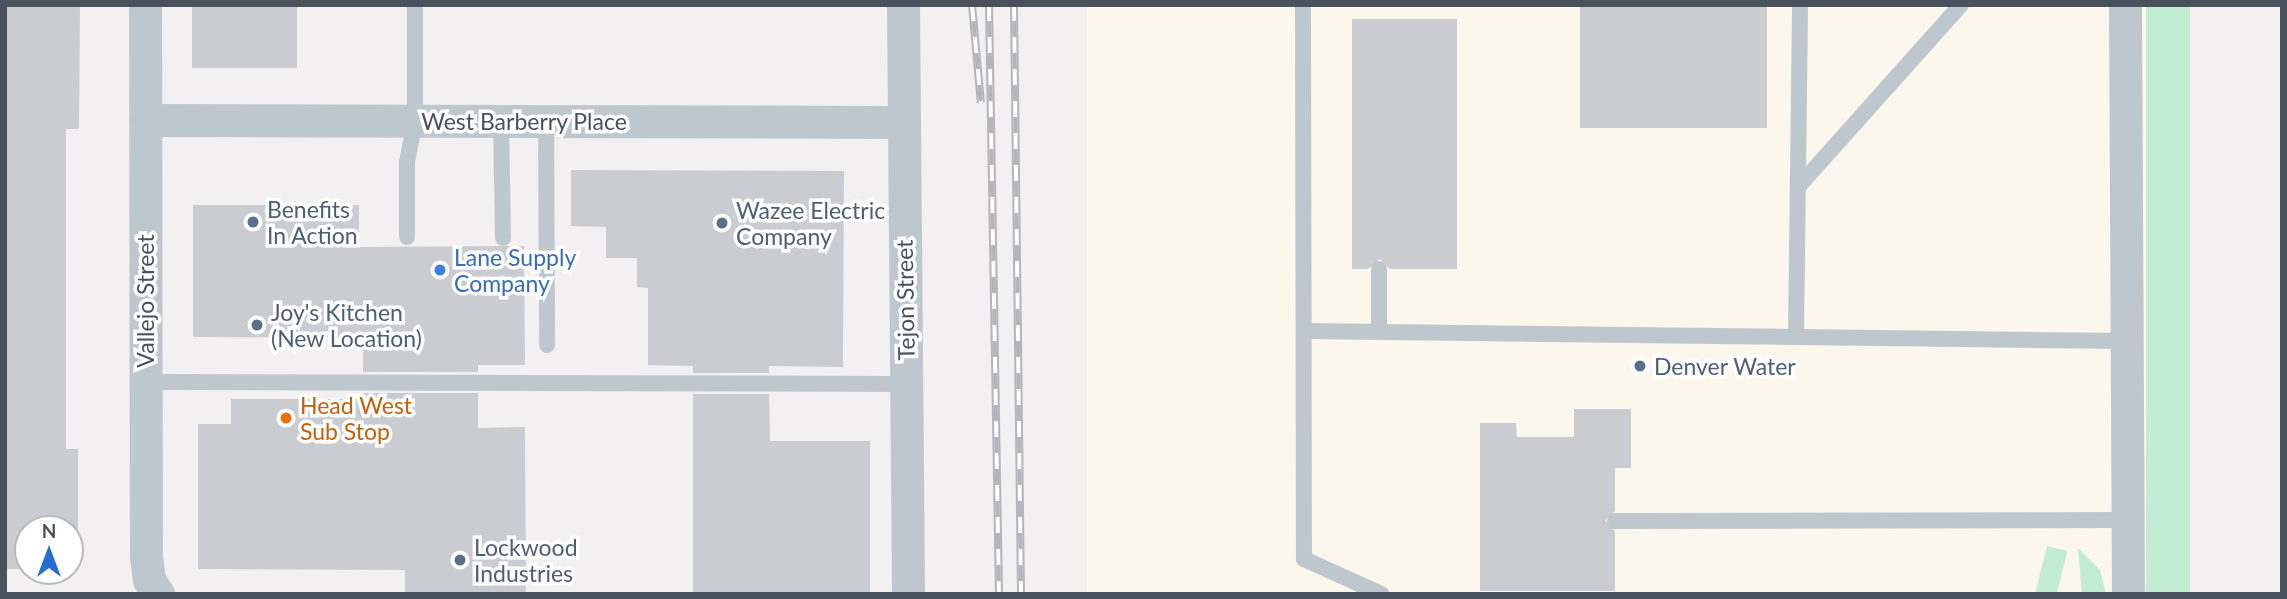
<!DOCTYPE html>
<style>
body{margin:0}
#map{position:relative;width:2287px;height:599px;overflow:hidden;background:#f2f0f0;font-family:Lato,sans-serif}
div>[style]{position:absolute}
.commercial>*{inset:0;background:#fbf7ec;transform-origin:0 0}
.green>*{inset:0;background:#c2ecd4;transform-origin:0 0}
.building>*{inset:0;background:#caccd2;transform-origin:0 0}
.lane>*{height:16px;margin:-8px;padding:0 8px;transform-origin:8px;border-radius:8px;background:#bfc7ce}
.street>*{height:33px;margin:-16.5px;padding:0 16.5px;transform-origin:16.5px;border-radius:16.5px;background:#bfc7ce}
.rail>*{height:8px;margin-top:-4px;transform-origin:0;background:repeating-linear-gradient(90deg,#fff 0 16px,#b3b5ba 0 32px);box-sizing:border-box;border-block:2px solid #b3b5ba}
.dots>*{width:19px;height:19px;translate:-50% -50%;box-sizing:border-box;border:4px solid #fff;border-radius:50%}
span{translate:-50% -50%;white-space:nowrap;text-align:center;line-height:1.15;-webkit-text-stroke:7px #fff;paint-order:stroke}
.street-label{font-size:23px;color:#49525c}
.service-label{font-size:23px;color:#4e5e75}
.left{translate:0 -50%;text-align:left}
.shop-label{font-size:23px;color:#366cbe}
.food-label{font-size:23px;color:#c56008}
.frame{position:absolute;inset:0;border:7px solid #49525c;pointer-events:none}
.north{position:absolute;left:14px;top:515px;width:70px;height:70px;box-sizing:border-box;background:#fff;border:2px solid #b6babe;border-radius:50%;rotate:0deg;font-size:19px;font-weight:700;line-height:28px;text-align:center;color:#49525c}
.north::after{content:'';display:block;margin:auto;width:24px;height:32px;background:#276bd6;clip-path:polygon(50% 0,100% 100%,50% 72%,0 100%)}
</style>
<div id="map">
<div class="commercial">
<i style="left:1087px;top:5px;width:1101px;height:589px"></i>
</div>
<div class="green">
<i style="left:2146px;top:5px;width:44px;height:589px"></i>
<i style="left:2047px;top:546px;width:21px;height:48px;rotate:14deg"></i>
<i style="clip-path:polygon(2078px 548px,2100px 570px,2106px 594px,2082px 594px)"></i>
</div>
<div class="building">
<i style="clip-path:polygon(5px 5px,80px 5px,79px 129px,66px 129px,66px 449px,78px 449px,78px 569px,70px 569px,70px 529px,28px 529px,28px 569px,5px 569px)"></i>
<i style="left:192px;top:5px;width:105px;height:63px"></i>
<i style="left:1580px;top:5px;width:187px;height:123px"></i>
<i style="clip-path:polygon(1352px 19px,1457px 19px,1457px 269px,1390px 269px,1380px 259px,1368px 269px,1352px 269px)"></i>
<i style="clip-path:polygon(571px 170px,844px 171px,843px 367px,769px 366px,769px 373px,693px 373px,693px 366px,648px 365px,648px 288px,637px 287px,637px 258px,606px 258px,606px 227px,571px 226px)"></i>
<i style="clip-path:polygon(193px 205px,359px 205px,359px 247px,524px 246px,525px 365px,478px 365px,478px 372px,363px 372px,363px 338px,193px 337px)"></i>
<i style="clip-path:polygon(363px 393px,478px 393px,478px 428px,525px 427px,526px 594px,405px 594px,405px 570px,198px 569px,198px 424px,231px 424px,231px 399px,363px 399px)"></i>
<i style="clip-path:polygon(693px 394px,769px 394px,770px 441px,870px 441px,870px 594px,693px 594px)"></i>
<i style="clip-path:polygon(1574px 409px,1631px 409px,1631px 468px,1615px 468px,1615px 511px,1605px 520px,1615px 531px,1615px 591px,1480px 591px,1480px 423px,1516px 423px,1517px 437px,1574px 437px)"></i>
</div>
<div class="lane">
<i style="left:1303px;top:5px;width:554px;rotate:89.9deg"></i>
<i style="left:1304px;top:559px;width:85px;rotate:24.4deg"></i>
<i style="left:501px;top:121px;width:117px;rotate:89deg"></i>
<i style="left:546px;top:121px;width:224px;rotate:89.7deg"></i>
<i style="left:1798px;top:187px;width:244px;rotate:-48.2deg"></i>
<i style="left:407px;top:237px;width:75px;rotate:-90deg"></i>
<i style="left:407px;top:162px;width:42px;rotate:-79deg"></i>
<i style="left:415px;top:121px;width:116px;rotate:-90deg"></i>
<i style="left:1379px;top:269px;width:63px;rotate:90deg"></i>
<i style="left:1304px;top:331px;width:822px;rotate:0.7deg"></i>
<i style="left:1796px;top:337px;width:332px;rotate:-89.3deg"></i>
<i style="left:146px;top:382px;width:760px;rotate:0.15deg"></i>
<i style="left:1615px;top:521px;width:512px;rotate:-0.11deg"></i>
</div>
<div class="street">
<i style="left:145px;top:5px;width:551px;rotate:89.9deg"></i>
<i style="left:146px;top:556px;width:24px;rotate:83deg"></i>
<i style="left:149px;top:580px;width:17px;rotate:57deg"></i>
<i style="left:903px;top:5px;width:589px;rotate:89.51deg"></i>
<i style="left:2125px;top:5px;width:589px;rotate:89.71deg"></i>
<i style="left:145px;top:120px;width:759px;rotate:0.15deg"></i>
</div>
<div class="rail">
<i style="left:972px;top:5px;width:98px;rotate:84.8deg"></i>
<i style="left:989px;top:5px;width:589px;rotate:89.03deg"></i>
<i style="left:1014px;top:5px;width:589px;rotate:89.32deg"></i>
</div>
<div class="dots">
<i style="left:253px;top:222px;background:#5c6f8a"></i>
<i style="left:722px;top:223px;background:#5c6f8a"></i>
<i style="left:440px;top:270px;background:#3f7fe0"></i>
<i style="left:257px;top:325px;background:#5c6f8a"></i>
<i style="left:1640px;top:366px;background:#5c6f8a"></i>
<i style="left:286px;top:418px;background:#e8710a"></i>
<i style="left:460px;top:560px;background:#5c6f8a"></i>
</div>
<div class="street-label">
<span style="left:524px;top:121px">West Barberry Place</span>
<span style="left:905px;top:300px;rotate:-91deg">Tejon Street</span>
<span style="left:145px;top:301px;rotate:-90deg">Vallejo Street</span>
</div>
<div class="service-label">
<span class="left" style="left:267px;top:222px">Benefits<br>In Action</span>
<span class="left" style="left:736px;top:223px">Wazee Electric<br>Company</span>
<span class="left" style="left:271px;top:325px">Joy's Kitchen<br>(New Location)</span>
<span class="left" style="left:1654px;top:366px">Denver Water</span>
<span class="left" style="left:474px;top:560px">Lockwood<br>Industries</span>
</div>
<div class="shop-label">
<span class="left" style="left:454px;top:270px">Lane Supply<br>Company</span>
</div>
<div class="food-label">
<span class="left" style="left:300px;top:418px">Head West<br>Sub Stop</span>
</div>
<div class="frame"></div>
<div class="north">N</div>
</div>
